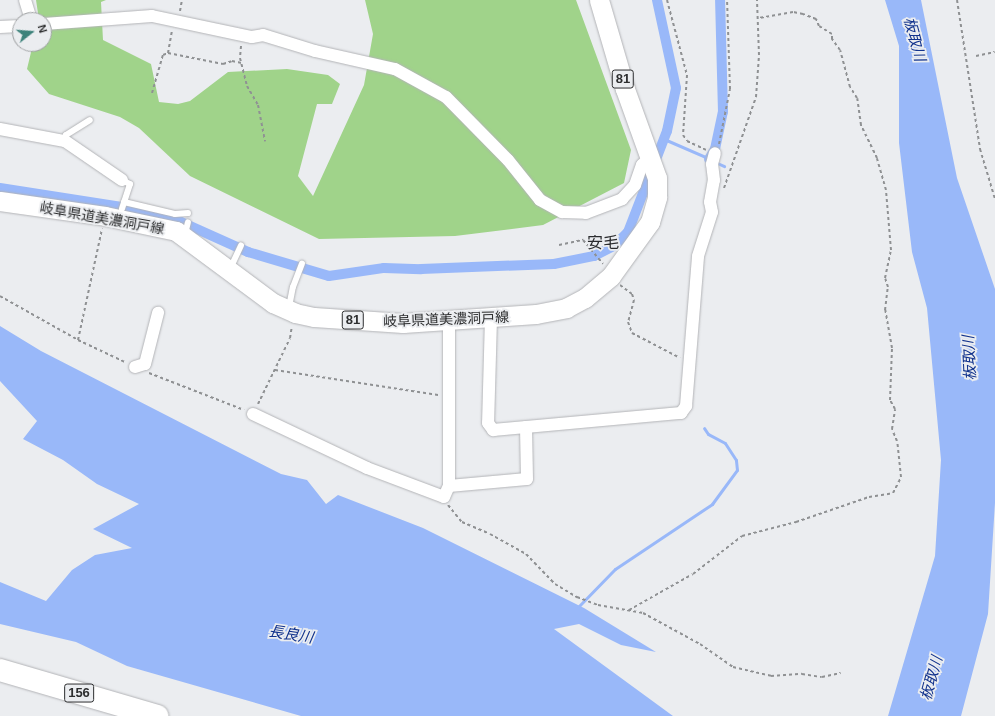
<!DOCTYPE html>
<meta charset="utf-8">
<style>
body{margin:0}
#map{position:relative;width:995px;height:716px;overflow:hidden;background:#ebedf0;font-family:Helvetica,"Noto Sans JP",sans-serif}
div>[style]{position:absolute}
.green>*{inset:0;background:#a0d38a}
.water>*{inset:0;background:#99b8f9}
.stream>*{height:3px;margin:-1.5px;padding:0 1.5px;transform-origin:1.5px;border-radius:1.5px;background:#99b8f9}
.canal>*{height:10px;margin:-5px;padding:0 5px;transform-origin:5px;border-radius:5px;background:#99b8f9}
.path>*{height:2px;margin-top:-1px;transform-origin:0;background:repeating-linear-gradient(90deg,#8f9193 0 3px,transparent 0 6px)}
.roads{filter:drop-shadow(0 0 1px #b3b4b7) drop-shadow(0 0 1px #b3b4b7)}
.lane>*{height:6px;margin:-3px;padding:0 3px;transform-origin:3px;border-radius:3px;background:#fff}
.street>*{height:12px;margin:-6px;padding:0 6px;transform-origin:6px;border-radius:6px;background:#fff}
.primary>*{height:19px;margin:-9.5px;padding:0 9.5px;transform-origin:9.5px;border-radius:9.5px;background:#fff}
.highway>*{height:22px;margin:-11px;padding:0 11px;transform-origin:11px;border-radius:11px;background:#fff}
span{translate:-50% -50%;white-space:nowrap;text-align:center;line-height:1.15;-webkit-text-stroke:3.5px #ebedf0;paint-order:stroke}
.shield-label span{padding:1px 3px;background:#ebedf0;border:1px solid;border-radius:3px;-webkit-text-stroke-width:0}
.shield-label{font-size:13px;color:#2d2e2f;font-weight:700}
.street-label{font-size:14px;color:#2d2e2f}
.water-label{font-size:15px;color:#12338d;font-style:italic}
.quarter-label{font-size:16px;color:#2b2c2f}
.north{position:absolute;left:12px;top:12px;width:40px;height:40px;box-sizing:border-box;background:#ebedf0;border:1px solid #9fa1a3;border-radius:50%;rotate:73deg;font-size:11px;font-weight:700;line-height:16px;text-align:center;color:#2d2e2f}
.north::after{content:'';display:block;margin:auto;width:14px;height:18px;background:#3c827a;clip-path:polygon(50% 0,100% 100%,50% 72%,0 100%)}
</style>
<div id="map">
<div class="green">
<i style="clip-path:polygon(36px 0,106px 0,101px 2px,103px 40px,151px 64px,159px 102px,178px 104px,190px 101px,228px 72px,287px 69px,328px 75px,340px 84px,332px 104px,317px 104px,298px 176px,313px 196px,364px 85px,373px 34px,365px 0,576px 0,631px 150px,624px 183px,543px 225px,455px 236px,319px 239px,190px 176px,139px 128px,120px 117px,49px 94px,27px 69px,33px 44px,44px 44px,44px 20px,39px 20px)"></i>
</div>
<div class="water">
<i style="clip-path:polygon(885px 0,921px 0,957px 178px,995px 289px,995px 503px,988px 614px,961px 716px,888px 716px,935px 556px,941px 460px,927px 308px,912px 252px,899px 143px,899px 46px)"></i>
<i style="clip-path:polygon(0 326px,41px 351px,281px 474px,307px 480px,326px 504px,338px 495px,423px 528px,584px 608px,656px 652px,621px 645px,579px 624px,554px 629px,673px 716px,301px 716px,127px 666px,76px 642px,0 624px,0 582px,46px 601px,72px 570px,95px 555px,132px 548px,93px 529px,139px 504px,97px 484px,63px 460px,23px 439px,37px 421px,0 381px)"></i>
</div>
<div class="stream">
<i style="left:664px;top:139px;width:50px;rotate:23.5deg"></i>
<i style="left:715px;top:162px;width:10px;rotate:24deg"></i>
<i style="left:578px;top:607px;width:53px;rotate:-45.8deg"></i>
<i style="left:615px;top:569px;width:117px;rotate:-33.8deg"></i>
<i style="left:712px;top:504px;width:42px;rotate:-53.7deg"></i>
<i style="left:737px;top:470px;width:10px;rotate:-96deg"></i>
<i style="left:736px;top:460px;width:20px;rotate:-123deg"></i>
<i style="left:725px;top:443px;width:19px;rotate:-152deg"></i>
<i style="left:708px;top:434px;width:7px;rotate:-124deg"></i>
</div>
<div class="canal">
<i style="left:709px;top:159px;width:12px;rotate:-59deg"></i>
<i style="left:715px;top:149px;width:38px;rotate:-78deg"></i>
<i style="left:723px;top:112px;width:112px;rotate:-91.5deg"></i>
<i style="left:0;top:188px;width:149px;rotate:8.9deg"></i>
<i style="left:147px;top:211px;width:34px;rotate:17deg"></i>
<i style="left:179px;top:221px;width:76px;rotate:24.2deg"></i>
<i style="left:248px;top:252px;width:84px;rotate:16.5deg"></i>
<i style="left:329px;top:276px;width:56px;rotate:-8.3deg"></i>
<i style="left:384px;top:268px;width:37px;rotate:2deg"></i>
<i style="left:421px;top:269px;width:133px;rotate:-2.2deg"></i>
<i style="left:554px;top:264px;width:41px;rotate:-11.3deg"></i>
<i style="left:594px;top:256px;width:22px;rotate:-27deg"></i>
<i style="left:614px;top:246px;width:20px;rotate:-45deg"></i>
<i style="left:628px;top:232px;width:108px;rotate:-68.9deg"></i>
<i style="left:667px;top:131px;width:44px;rotate:-78.2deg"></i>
<i style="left:676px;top:88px;width:90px;rotate:-102.2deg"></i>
</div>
<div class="path">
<i style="left:667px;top:0;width:78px;rotate:75.1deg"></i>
<i style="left:687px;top:75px;width:60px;rotate:93.8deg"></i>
<i style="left:683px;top:135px;width:7px;rotate:56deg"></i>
<i style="left:687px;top:141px;width:21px;rotate:25deg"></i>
<i style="left:957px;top:0;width:151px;rotate:81.2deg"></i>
<i style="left:980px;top:149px;width:52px;rotate:73.3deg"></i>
<i style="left:180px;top:11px;width:11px;rotate:-80deg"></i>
<i style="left:241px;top:46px;width:12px;rotate:95deg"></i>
<i style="left:240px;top:58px;width:29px;rotate:76deg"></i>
<i style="left:247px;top:86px;width:22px;rotate:60deg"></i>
<i style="left:258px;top:105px;width:37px;rotate:79deg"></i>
<i style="left:168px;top:53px;width:23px;rotate:-80deg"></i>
<i style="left:976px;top:56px;width:19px;rotate:-12deg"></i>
<i style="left:152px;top:93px;width:40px;rotate:-74deg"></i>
<i style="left:163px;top:55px;width:5px;rotate:-22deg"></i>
<i style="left:168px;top:53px;width:56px;rotate:11.3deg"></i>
<i style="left:223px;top:64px;width:9px;rotate:-18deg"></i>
<i style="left:232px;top:61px;width:10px;rotate:11deg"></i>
<i style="left:719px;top:144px;width:56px;rotate:-78.7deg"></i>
<i style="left:730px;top:89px;width:89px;rotate:-91.9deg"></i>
<i style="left:724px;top:188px;width:96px;rotate:-70.6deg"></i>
<i style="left:756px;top:97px;width:42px;rotate:-85.9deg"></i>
<i style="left:759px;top:55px;width:55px;rotate:-92.1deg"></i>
<i style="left:559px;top:245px;width:25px;rotate:-12deg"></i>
<i style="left:583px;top:240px;width:31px;rotate:50deg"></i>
<i style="left:620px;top:285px;width:15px;rotate:37deg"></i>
<i style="left:632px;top:294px;width:6px;rotate:72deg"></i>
<i style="left:634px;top:300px;width:23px;rotate:105deg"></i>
<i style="left:628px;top:322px;width:12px;rotate:70deg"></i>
<i style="left:632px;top:333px;width:54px;rotate:27.5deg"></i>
<i style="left:0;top:296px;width:90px;rotate:29.4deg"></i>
<i style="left:78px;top:340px;width:114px;rotate:-77.8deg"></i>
<i style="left:78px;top:340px;width:52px;rotate:25.1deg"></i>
<i style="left:275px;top:370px;width:165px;rotate:8.7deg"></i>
<i style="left:149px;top:373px;width:102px;rotate:21.3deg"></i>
<i style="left:258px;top:404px;width:73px;rotate:-64.1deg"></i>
<i style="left:290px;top:338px;width:12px;rotate:-81deg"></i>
<i style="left:448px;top:505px;width:22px;rotate:51deg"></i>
<i style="left:462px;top:522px;width:30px;rotate:23deg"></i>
<i style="left:490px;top:534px;width:41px;rotate:29.1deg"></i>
<i style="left:526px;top:554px;width:42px;rotate:46deg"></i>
<i style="left:555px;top:584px;width:26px;rotate:31deg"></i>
<i style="left:577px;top:597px;width:22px;rotate:21deg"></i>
<i style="left:598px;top:605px;width:46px;rotate:10.1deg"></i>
<i style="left:643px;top:613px;width:65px;rotate:28.5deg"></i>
<i style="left:700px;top:644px;width:40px;rotate:34.9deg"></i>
<i style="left:733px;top:667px;width:39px;rotate:13deg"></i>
<i style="left:771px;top:676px;width:31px;rotate:-4deg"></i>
<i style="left:802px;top:674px;width:20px;rotate:9deg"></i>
<i style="left:822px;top:677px;width:19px;rotate:-12deg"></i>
<i style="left:629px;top:610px;width:73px;rotate:-29.4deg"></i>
<i style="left:693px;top:574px;width:62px;rotate:-37.8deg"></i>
<i style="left:742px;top:536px;width:56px;rotate:-14.5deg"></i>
<i style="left:796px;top:522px;width:77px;rotate:-18.9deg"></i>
<i style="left:869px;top:497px;width:24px;rotate:-9deg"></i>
<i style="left:893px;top:493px;width:18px;rotate:-63deg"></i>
<i style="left:901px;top:477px;width:36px;rotate:-96deg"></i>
<i style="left:897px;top:441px;width:13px;rotate:-113deg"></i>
<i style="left:892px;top:429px;width:20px;rotate:-81deg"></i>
<i style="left:895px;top:409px;width:10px;rotate:-119deg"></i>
<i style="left:890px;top:400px;width:52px;rotate:-87.8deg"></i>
<i style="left:892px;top:348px;width:39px;rotate:-100deg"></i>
<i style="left:885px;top:310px;width:23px;rotate:-83deg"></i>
<i style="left:888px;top:287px;width:9px;rotate:-108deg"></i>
<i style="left:885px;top:278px;width:29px;rotate:-78deg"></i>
<i style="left:891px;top:250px;width:60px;rotate:-94.8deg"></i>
<i style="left:886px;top:190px;width:33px;rotate:-106deg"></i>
<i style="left:877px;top:158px;width:37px;rotate:-116deg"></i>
<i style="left:861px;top:125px;width:27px;rotate:-98deg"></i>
<i style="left:857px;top:98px;width:13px;rotate:-122deg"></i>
<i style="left:850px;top:87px;width:38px;rotate:-105deg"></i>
<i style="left:840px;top:50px;width:14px;rotate:-126deg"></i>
<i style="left:832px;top:39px;width:5px;rotate:-90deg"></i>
<i style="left:832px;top:34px;width:15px;rotate:-148deg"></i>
<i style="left:819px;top:26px;width:8px;rotate:-113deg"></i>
<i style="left:816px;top:19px;width:14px;rotate:-159deg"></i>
<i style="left:803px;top:14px;width:10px;rotate:-169deg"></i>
<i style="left:793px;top:12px;width:35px;rotate:170deg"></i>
</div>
<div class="roads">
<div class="lane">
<i style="left:65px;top:141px;width:6px;rotate:-81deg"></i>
<i style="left:66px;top:135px;width:28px;rotate:-32deg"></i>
<i style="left:122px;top:180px;width:9px;rotate:27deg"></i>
<i style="left:130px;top:184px;width:26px;rotate:108deg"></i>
<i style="left:124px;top:202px;width:52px;rotate:13.2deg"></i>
<i style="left:175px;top:214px;width:13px;rotate:-4deg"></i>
<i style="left:185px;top:234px;width:12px;rotate:-76deg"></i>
<i style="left:230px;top:269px;width:26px;rotate:-65deg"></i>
<i style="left:289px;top:307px;width:20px;rotate:-79deg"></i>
<i style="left:293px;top:287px;width:25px;rotate:-69deg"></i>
</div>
<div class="street">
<i style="left:25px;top:0;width:21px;rotate:73deg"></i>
<i style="left:44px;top:24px;width:108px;rotate:-4.2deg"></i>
<i style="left:152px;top:16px;width:102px;rotate:11.9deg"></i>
<i style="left:252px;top:37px;width:11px;rotate:-10deg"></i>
<i style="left:263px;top:35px;width:54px;rotate:17.1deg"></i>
<i style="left:315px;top:51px;width:82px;rotate:12.7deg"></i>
<i style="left:395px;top:69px;width:58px;rotate:28.8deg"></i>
<i style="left:446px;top:97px;width:88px;rotate:45.5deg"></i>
<i style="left:508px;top:160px;width:51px;rotate:51.3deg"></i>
<i style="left:540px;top:200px;width:25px;rotate:29deg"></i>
<i style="left:562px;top:212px;width:24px;rotate:2deg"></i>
<i style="left:586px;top:213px;width:39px;rotate:-21deg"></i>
<i style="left:622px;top:199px;width:19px;rotate:-47deg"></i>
<i style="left:635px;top:185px;width:21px;rotate:-71deg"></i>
<i style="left:642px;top:165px;width:11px;rotate:-45deg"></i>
<i style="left:0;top:27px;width:20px;rotate:-3deg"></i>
<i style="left:0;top:129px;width:66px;rotate:10.5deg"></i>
<i style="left:65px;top:141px;width:69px;rotate:34.4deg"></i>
<i style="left:491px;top:318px;width:105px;rotate:91.6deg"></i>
<i style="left:488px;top:423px;width:9px;rotate:54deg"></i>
<i style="left:493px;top:430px;width:189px;rotate:-5.2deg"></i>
<i style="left:681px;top:413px;width:9px;rotate:-54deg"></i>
<i style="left:686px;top:406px;width:150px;rotate:-85.4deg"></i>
<i style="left:698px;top:256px;width:46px;rotate:-72.3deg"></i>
<i style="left:712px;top:212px;width:10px;rotate:-101deg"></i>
<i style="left:710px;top:202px;width:22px;rotate:-80deg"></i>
<i style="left:714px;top:180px;width:16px;rotate:-97deg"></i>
<i style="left:712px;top:164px;width:11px;rotate:-75deg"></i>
<i style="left:449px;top:321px;width:165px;rotate:90deg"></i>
<i style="left:449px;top:486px;width:78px;rotate:-5.1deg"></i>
<i style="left:527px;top:479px;width:52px;rotate:-91.1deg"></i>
<i style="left:135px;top:367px;width:10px;rotate:-17deg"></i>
<i style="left:145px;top:364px;width:53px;rotate:-75.7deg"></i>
<i style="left:253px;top:414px;width:126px;rotate:25.3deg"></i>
<i style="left:367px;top:468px;width:82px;rotate:20.6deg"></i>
<i style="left:444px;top:497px;width:12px;rotate:-66deg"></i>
</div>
<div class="primary">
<i style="left:0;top:201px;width:106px;rotate:8.1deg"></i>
<i style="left:105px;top:216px;width:73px;rotate:11.9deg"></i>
<i style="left:176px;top:231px;width:121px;rotate:36.6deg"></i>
<i style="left:273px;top:303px;width:24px;rotate:24deg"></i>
<i style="left:295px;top:313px;width:19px;rotate:12deg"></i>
<i style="left:314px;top:317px;width:89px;rotate:3.9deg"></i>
<i style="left:403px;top:323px;width:133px;rotate:-3.9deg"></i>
<i style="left:536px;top:314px;width:31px;rotate:-11deg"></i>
<i style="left:566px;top:308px;width:21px;rotate:-28deg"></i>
<i style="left:585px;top:298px;width:34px;rotate:-40deg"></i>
<i style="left:611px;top:276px;width:67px;rotate:-54.2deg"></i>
<i style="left:650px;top:222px;width:26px;rotate:-74deg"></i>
<i style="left:657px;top:197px;width:19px;rotate:-90deg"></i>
<i style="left:657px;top:178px;width:95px;rotate:-109.8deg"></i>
<i style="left:625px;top:89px;width:93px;rotate:-106.3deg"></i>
</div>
<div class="highway">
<i style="left:0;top:670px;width:164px;rotate:16.3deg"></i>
</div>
</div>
<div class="shield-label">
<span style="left:623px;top:79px">81</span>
<span style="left:353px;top:320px">81</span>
<span style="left:79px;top:693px">156</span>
</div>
<div class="street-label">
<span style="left:102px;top:218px;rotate:10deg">岐阜県道美濃洞戸線</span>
<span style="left:446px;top:319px;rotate:-2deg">岐阜県道美濃洞戸線</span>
</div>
<div class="water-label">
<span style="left:915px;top:39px;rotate:75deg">板取川</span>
<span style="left:969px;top:358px;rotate:-93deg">板取川</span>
<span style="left:291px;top:634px;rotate:9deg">長良川</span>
<span style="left:931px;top:678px;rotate:-75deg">板取川</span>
</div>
<div class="quarter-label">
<span style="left:603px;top:243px">安毛</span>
</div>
<div class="north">N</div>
</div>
